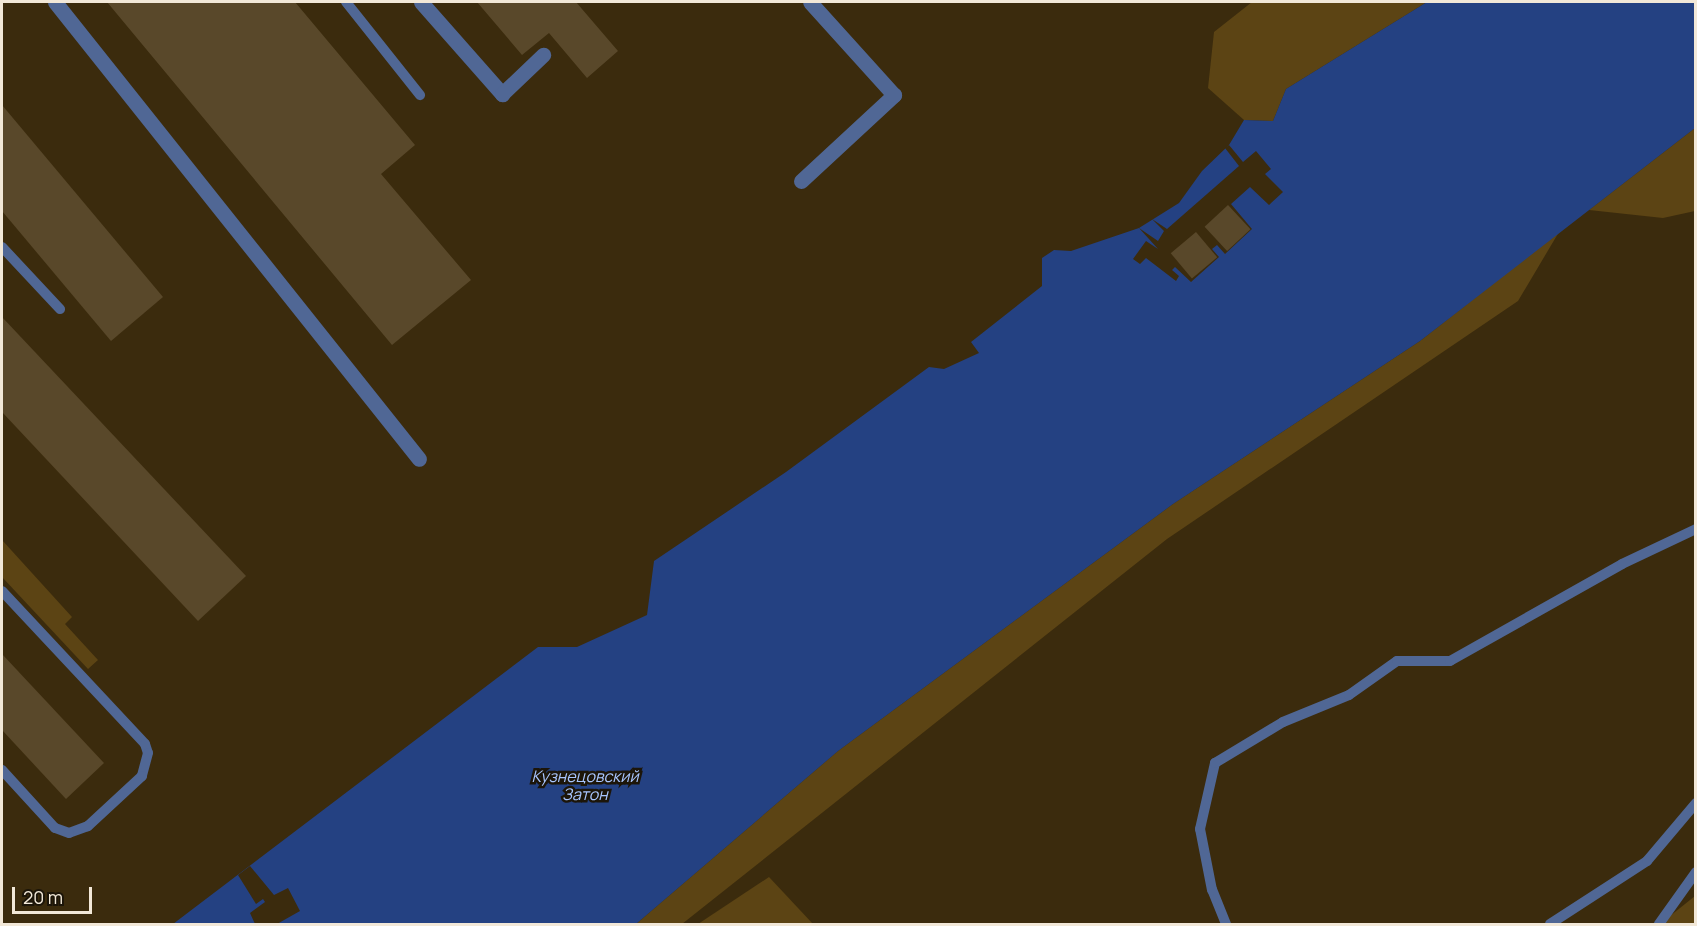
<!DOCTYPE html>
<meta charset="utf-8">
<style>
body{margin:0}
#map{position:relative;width:1697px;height:926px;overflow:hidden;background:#3b2b0d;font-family:Manrope,sans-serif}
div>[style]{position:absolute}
.green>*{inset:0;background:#5c4414}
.water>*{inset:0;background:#244182}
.pier>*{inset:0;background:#3b2b0d}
.building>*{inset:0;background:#59482a;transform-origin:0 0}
.service>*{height:10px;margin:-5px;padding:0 5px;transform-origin:5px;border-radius:5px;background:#506795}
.minor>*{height:15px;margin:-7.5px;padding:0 7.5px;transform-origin:7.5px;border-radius:7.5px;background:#506795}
span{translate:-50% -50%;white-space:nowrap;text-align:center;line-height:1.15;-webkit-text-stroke:5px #1c1509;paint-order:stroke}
.water-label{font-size:16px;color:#a8c5fe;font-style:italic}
.frame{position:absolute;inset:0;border:3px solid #f2e8d8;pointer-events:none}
.scale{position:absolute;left:12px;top:887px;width:80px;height:27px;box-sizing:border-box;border:3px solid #f2e8d8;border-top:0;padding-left:8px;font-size:18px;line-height:21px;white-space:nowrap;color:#f2e8d8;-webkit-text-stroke:4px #1c1509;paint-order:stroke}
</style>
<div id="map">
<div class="green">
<i style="clip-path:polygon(1252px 2px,1427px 2px,1286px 89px,1273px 121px,1244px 120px,1208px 88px,1214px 32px)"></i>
<i style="clip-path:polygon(1695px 128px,1695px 211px,1663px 218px,1589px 210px)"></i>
<i style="clip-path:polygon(1559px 232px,1518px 301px,1167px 539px,682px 924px,636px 924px,838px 751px,1173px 504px,1420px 341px)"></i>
<i style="clip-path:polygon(2px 540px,72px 617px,65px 624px,98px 660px,88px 669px,2px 577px)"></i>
<i style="clip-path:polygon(769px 877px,813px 924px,698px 924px)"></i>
<i style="clip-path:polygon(1695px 896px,1695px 924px,1660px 924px)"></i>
</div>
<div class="water">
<i style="clip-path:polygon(1427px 2px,1695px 2px,1695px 128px,1420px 341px,1173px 504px,838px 751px,636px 924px,173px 924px,538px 647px,577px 647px,647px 615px,654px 561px,786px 472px,929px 367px,944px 369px,979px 353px,971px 342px,1042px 286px,1042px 258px,1054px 250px,1071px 251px,1139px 228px,1179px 203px,1202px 171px,1229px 145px,1244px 120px,1273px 121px,1286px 89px)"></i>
</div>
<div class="pier">
<i style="clip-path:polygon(1229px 145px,1243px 162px,1256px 151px,1271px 169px,1265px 174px,1283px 192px,1269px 205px,1250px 187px,1231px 204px,1252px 229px,1225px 254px,1217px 245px,1212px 249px,1219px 257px,1191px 282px,1175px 267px,1172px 270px,1179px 276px,1176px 281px,1146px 258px,1140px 264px,1133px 259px,1146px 241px,1158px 249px,1139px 228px,1158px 241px,1164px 231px,1152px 219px,1167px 229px,1239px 166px,1225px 148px)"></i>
<i style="clip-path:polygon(250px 866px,274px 895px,288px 888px,300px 911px,277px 924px,255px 924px,250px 913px,265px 902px,263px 899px,256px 904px,238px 875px)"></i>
</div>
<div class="building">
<i style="clip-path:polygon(107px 2px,295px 2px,415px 145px,381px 174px,471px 280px,392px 345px)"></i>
<i style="clip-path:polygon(477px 2px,576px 2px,618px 51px,587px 78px,549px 33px,522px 55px)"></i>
<i style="clip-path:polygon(2px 105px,163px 297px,111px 341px,2px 211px)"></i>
<i style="left:1228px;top:205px;width:33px;height:32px;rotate:47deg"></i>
<i style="left:1196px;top:232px;width:33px;height:33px;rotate:50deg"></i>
<i style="clip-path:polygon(2px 317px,246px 576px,198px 621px,2px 412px)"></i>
<i style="clip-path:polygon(2px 654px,104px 763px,66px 799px,2px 730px)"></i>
</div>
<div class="service">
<i style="left:346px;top:2px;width:119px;rotate:51.5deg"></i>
<i style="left:2px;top:247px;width:85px;rotate:46.9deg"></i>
<i style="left:2px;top:591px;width:209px;rotate:46.9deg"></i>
<i style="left:145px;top:744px;width:9px;rotate:72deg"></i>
<i style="left:148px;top:753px;width:24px;rotate:105deg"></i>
<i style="left:142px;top:776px;width:74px;rotate:137.2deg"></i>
<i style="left:88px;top:826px;width:20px;rotate:160deg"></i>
<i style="left:69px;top:833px;width:15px;rotate:-160deg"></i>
<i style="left:55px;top:828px;width:79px;rotate:-132.4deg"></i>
<i style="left:1226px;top:924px;width:37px;rotate:-112deg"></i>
<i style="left:1212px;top:890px;width:62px;rotate:-101.1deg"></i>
<i style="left:1200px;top:829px;width:68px;rotate:-77.2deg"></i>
<i style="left:1215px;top:763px;width:79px;rotate:-31.1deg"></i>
<i style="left:1283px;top:722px;width:71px;rotate:-22.2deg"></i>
<i style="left:1349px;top:695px;width:59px;rotate:-35.3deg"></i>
<i style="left:1397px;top:661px;width:53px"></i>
<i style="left:1450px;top:661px;width:197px;rotate:-29.4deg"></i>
<i style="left:1622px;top:564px;width:82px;rotate:-25.3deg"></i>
<i style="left:1550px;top:924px;width:116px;rotate:-33deg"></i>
<i style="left:1647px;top:861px;width:76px;rotate:-49.8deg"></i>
<i style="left:1659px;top:924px;width:64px;rotate:-54.6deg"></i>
</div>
<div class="minor">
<i style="left:55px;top:2px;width:584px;rotate:51.46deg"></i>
<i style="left:421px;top:2px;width:123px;rotate:48.6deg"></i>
<i style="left:502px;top:94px;width:57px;rotate:-43.6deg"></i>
<i style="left:801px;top:181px;width:127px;rotate:-42.8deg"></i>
<i style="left:894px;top:95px;width:125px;rotate:-132.1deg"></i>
</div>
<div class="water-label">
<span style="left:585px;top:785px">Кузнецовский<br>Затон</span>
</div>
<div class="frame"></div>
<div class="scale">20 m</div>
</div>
